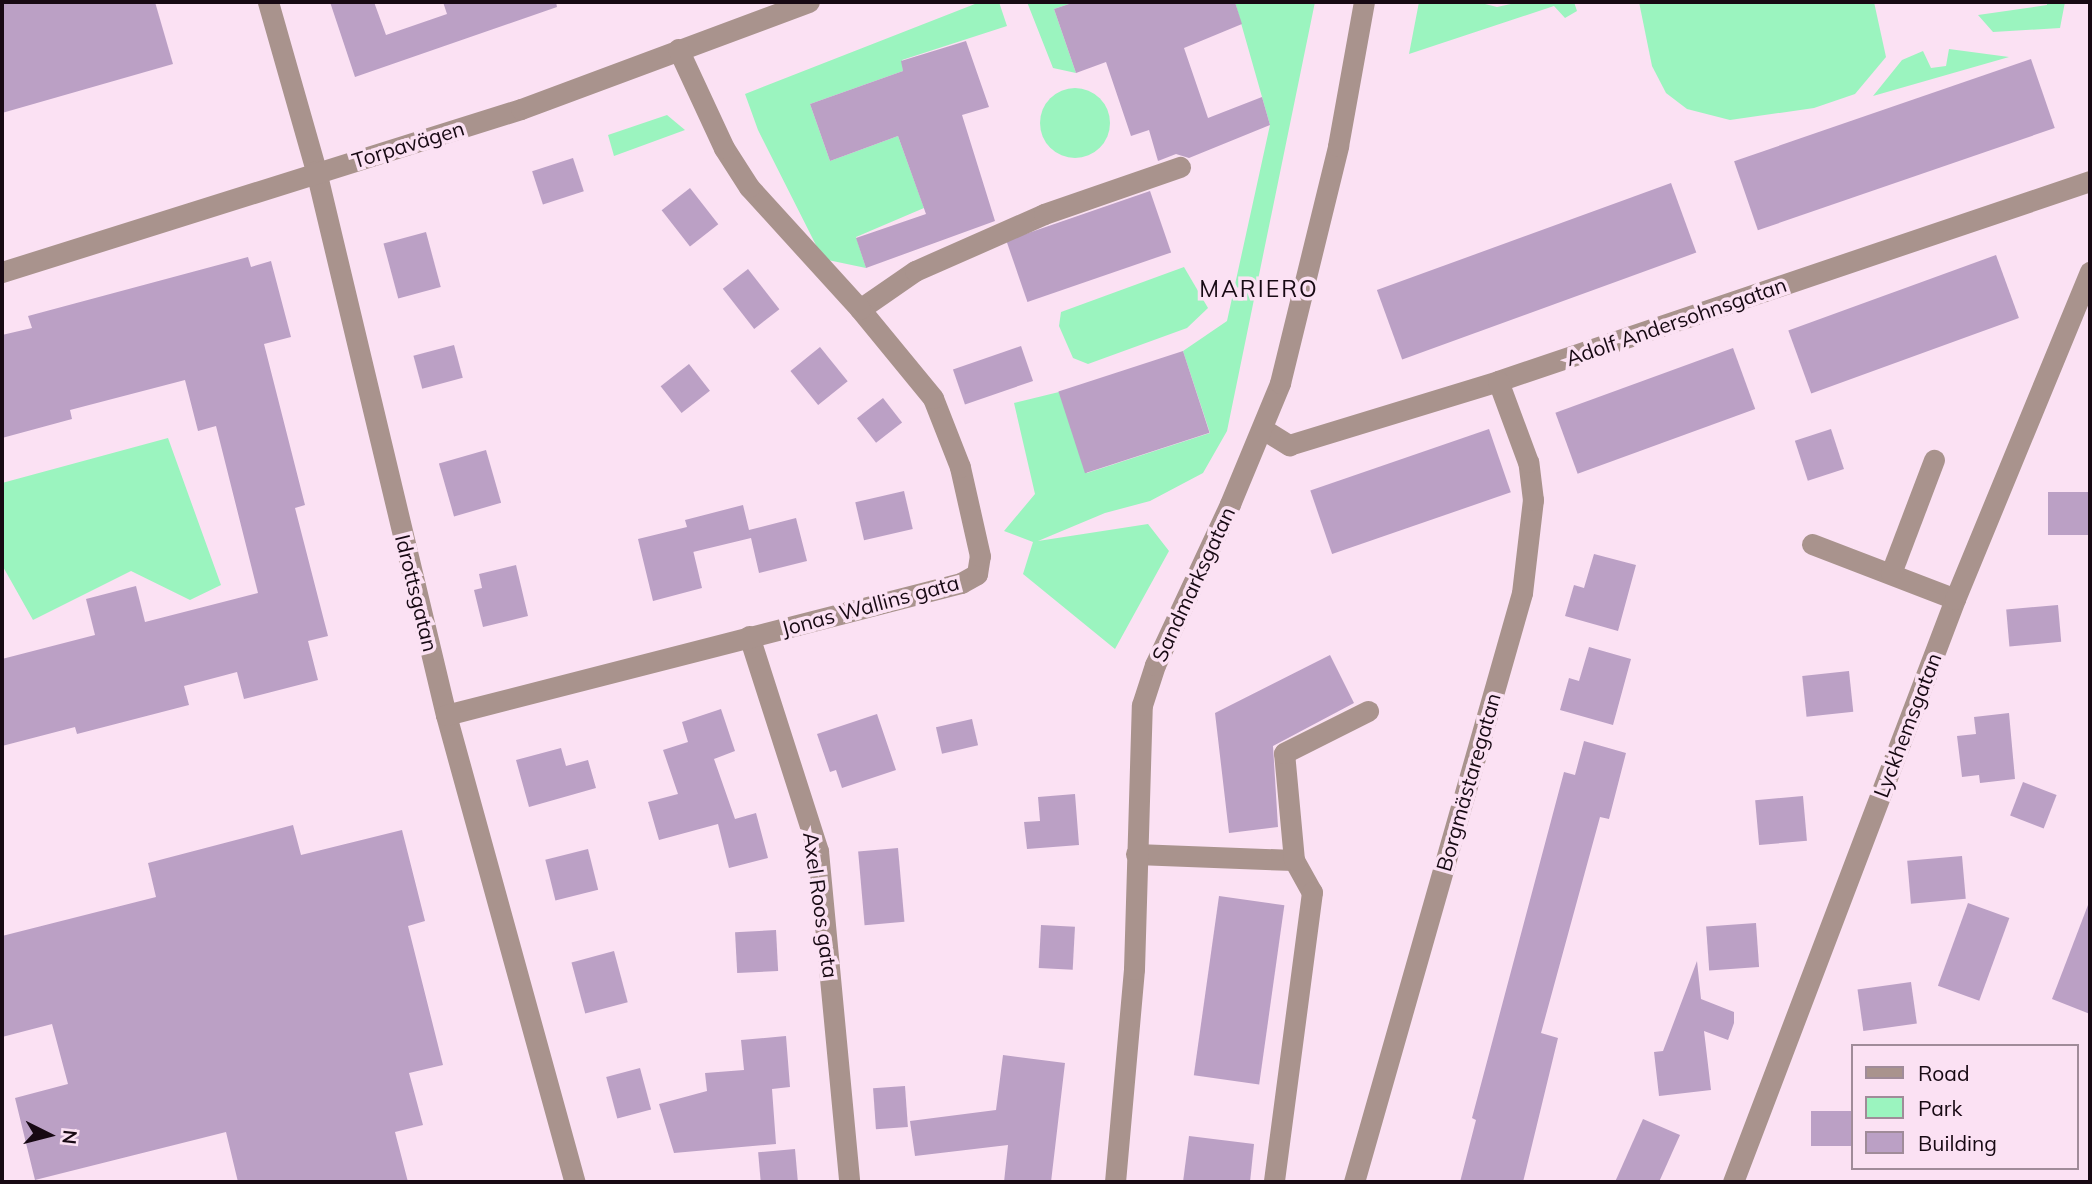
<!DOCTYPE html>
<meta charset="utf-8">
<style>
body{margin:0}
#map{position:relative;width:2092px;height:1184px;overflow:hidden;background:#fbe1f3;font-family:Mulish,sans-serif}
div>[style]{position:absolute}
.green>*{inset:0;background:#9bf4bf}
.round{border-radius:50%}
.building>*{inset:0;background:#bba0c5;transform-origin:0 0}
.minor>*{height:21px;margin:-10.5px;padding:0 10.5px;transform-origin:10.5px;border-radius:10.5px;background:#a9938d}
span{translate:-50% -50%;white-space:nowrap;text-align:center;line-height:1.15;-webkit-text-stroke:7px #fbe1f3;paint-order:stroke}
.street-label{font-size:21px;color:#170913}
.neighbourhood-label{font-size:23px;color:#170913;letter-spacing:2px}
.frame{position:absolute;inset:0;border:4px solid #170913;pointer-events:none}
.legend{position:absolute;left:1851px;top:1044px;width:228px;height:126px;box-sizing:border-box;background:#fbe1f3;border:2px solid #a08b99;margin:0;padding:9px 12px;list-style:none;font-size:21px;color:#170913}
.legend li{display:flex;align-items:center;gap:14px;height:35px}
.legend b{width:35px;border:2px solid #a08b99}
.north{position:absolute;left:14px;top:1100px;width:70px;height:70px;-webkit-text-stroke:5px #fbe1f3;paint-order:stroke;rotate:96deg;font-size:19px;font-weight:700;line-height:28px;text-align:center;color:#170913}
.north::after{content:'';display:block;margin:auto;width:24px;height:32px;background:#170913;clip-path:polygon(50% 0,100% 100%,50% 72%,0 100%)}
</style>
<div id="map">
<div class="green">
<i style="clip-path:polygon(980px 2px,999px 2px,1007px 26px,902px 60px,903px 71px,810px 104px,830px 161px,898px 136px,924px 208px,856px 237px,866px 268px,823px 259px,758px 130px,745px 94px)"></i>
<i style="clip-path:polygon(1027px 2px,1075px 2px,1054px 9px,1076px 73px,1053px 68px)"></i>
<i style="clip-path:polygon(1235px 2px,1315px 2px,1227px 431px,1203px 473px,1150px 501px,1105px 513px,1038px 541px,1148px 524px,1169px 551px,1115px 649px,1023px 574px,1033px 542px,1004px 531px,1035px 494px,1014px 403px,1059px 392px,1087px 473px,1210px 433px,1183px 351px,1227px 321px,1270px 125px)"></i>
<i style="clip-path:polygon(1419px 2px,1477px 2px,1497px 7px,1520px 2px,1574px 2px,1577px 11px,1565px 18px,1554px 6px,1409px 54px)"></i>
<i style="clip-path:polygon(1639px 2px,1874px 2px,1886px 57px,1855px 94px,1814px 108px,1730px 120px,1687px 109px,1666px 93px,1652px 66px)"></i>
<i style="clip-path:polygon(2047px 2px,2065px 2px,2060px 28px,1993px 32px,1978px 15px,2047px 5px)"></i>
<i style="clip-path:polygon(1949px 49px,2009px 57px,1873px 96px,1902px 60px,1923px 51px,1931px 68px,1946px 66px)"></i>
<i class="round" style="left:1040px;top:88px;width:70px;height:70px"></i>
<i style="clip-path:polygon(667px 115px,685px 130px,614px 156px,608px 135px)"></i>
<i style="clip-path:polygon(1184px 267px,1208px 308px,1187px 328px,1088px 364px,1073px 358px,1059px 326px,1061px 312px)"></i>
<i style="clip-path:polygon(168px 438px,221px 585px,190px 600px,131px 571px,33px 620px,2px 565px,2px 483px)"></i>
</div>
<div class="building">
<i style="clip-path:polygon(2px 2px,155px 2px,173px 64px,2px 113px)"></i>
<i style="clip-path:polygon(330px 2px,374px 2px,386px 35px,447px 14px,443px 2px,556px 2px,557px 7px,355px 77px)"></i>
<i style="clip-path:polygon(1075px 2px,1235px 2px,1242px 24px,1184px 48px,1208px 118px,1262px 97px,1270px 125px,1189px 158px,1176px 154px,1158px 161px,1149px 130px,1131px 136px,1106px 62px,1076px 73px,1054px 9px)"></i>
<i style="clip-path:polygon(966px 41px,989px 107px,962px 115px,995px 221px,866px 268px,856px 238px,926px 214px,898px 136px,830px 161px,810px 104px,903px 71px,901px 61px)"></i>
<i style="left:2031px;top:59px;width:73px;height:314px;rotate:71deg"></i>
<i style="left:573px;top:158px;width:35px;height:43px;rotate:72deg"></i>
<i style="left:1671px;top:183px;width:74px;height:313px;rotate:70deg"></i>
<i style="left:690px;top:188px;width:46px;height:36px;rotate:52deg"></i>
<i style="left:1150px;top:191px;width:65px;height:152px;rotate:71deg"></i>
<i style="left:426px;top:232px;width:57px;height:44px;rotate:75deg"></i>
<i style="left:1996px;top:255px;width:67px;height:221px;rotate:70deg"></i>
<i style="clip-path:polygon(248px 257px,251px 267px,271px 261px,291px 337px,264px 344px,305px 505px,295px 508px,328px 636px,308px 641px,318px 680px,244px 699px,237px 672px,184px 686px,189px 705px,77px 734px,75px 727px,2px 746px,2px 659px,95px 635px,86px 599px,136px 586px,145px 622px,258px 593px,216px 426px,198px 431px,185px 380px,70px 410px,72px 419px,2px 438px,2px 335px,32px 328px,28px 316px)"></i>
<i style="left:748px;top:269px;width:51px;height:32px;rotate:52deg"></i>
<i style="left:454px;top:345px;width:34px;height:42px;rotate:75deg"></i>
<i style="left:1021px;top:346px;width:37px;height:72px;rotate:71deg"></i>
<i style="left:820px;top:347px;width:44px;height:38px;rotate:51deg"></i>
<i style="left:1733px;top:348px;width:65px;height:189px;rotate:70deg"></i>
<i style="left:1183px;top:351px;width:86px;height:131px;rotate:72deg"></i>
<i style="left:689px;top:364px;width:34px;height:36px;rotate:52deg"></i>
<i style="left:883px;top:398px;width:31px;height:33px;rotate:52deg"></i>
<i style="left:1489px;top:429px;width:67px;height:189px;rotate:71deg"></i>
<i style="left:1831px;top:429px;width:42px;height:38px;rotate:72deg"></i>
<i style="left:486px;top:450px;width:55px;height:49px;rotate:74deg"></i>
<i style="left:904px;top:491px;width:39px;height:50px;rotate:77deg"></i>
<i style="left:2090px;top:492px;width:43px;height:42px;rotate:90deg"></i>
<i style="clip-path:polygon(743px 505px,749px 530px,796px 518px,807px 561px,759px 573px,751px 538px,693px 552px,692px 546px,702px 588px,653px 601px,638px 539px,687px 527px,685px 520px)"></i>
<i style="clip-path:polygon(1594px 554px,1636px 565px,1618px 631px,1565px 616px,1574px 585px,1584px 588px)"></i>
<i style="clip-path:polygon(516px 565px,528px 616px,483px 627px,474px 590px,482px 588px,479px 574px)"></i>
<i style="left:2058px;top:605px;width:37px;height:52px;rotate:85deg"></i>
<i style="clip-path:polygon(1589px 647px,1631px 659px,1613px 725px,1560px 710px,1569px 678px,1579px 681px)"></i>
<i style="clip-path:polygon(1330px 655px,1354px 703px,1273px 746px,1278px 827px,1229px 833px,1215px 713px)"></i>
<i style="left:1849px;top:671px;width:41px;height:47px;rotate:84deg"></i>
<i style="clip-path:polygon(721px 709px,735px 751px,714px 759px,735px 819px,756px 813px,768px 858px,729px 868px,718px 824px,659px 840px,648px 802px,678px 794px,663px 750px,688px 742px,682px 722px)"></i>
<i style="clip-path:polygon(2009px 713px,2015px 779px,1980px 783px,1979px 775px,1962px 777px,1957px 736px,1976px 734px,1974px 717px)"></i>
<i style="clip-path:polygon(877px 714px,896px 770px,842px 788px,836px 770px,830px 772px,817px 734px)"></i>
<i style="left:972px;top:719px;width:27px;height:37px;rotate:77deg"></i>
<i style="clip-path:polygon(1584px 741px,1626px 753px,1609px 819px,1600px 817px,1541px 1033px,1558px 1038px,1523px 1182px,1460px 1182px,1476px 1120px,1472px 1118px,1564px 772px,1575px 775px)"></i>
<i style="clip-path:polygon(561px 748px,566px 766px,588px 760px,596px 788px,529px 807px,516px 760px)"></i>
<i style="left:2023px;top:782px;width:36px;height:36px;rotate:21deg"></i>
<i style="clip-path:polygon(1075px 794px,1079px 845px,1027px 849px,1024px 822px,1040px 821px,1038px 797px)"></i>
<i style="left:1803px;top:796px;width:45px;height:48px;rotate:85deg"></i>
<i style="clip-path:polygon(293px 825px,301px 855px,402px 830px,425px 921px,408px 926px,443px 1065px,409px 1073px,423px 1125px,395px 1132px,408px 1182px,238px 1182px,226px 1132px,35px 1180px,15px 1098px,68px 1084px,52px 1024px,2px 1037px,2px 936px,156px 897px,148px 863px)"></i>
<i style="left:898px;top:848px;width:74px;height:40px;rotate:85deg"></i>
<i style="left:588px;top:849px;width:42px;height:44px;rotate:76deg"></i>
<i style="left:1962px;top:856px;width:43px;height:55px;rotate:85deg"></i>
<i style="left:1219px;top:896px;width:66px;height:181px;rotate:8deg"></i>
<i style="left:1968px;top:903px;width:44px;height:88px;rotate:20deg"></i>
<i style="clip-path:polygon(2088px 905px,2090px 905px,2090px 1014px,2052px 999px)"></i>
<i style="left:1756px;top:923px;width:44px;height:50px;rotate:86deg"></i>
<i style="left:1041px;top:925px;width:34px;height:43px;rotate:3deg"></i>
<i style="left:776px;top:930px;width:41px;height:41px;rotate:87deg"></i>
<i style="left:614px;top:951px;width:53px;height:44px;rotate:75deg"></i>
<i style="clip-path:polygon(1697px 961px,1701px 999px,1734px 1012px,1734px 1023px,1728px 1040px,1704px 1031px,1711px 1090px,1659px 1096px,1654px 1052px,1663px 1051px)"></i>
<i style="left:1911px;top:982px;width:42px;height:54px;rotate:82deg"></i>
<i style="clip-path:polygon(786px 1036px,790px 1087px,772px 1089px,776px 1144px,674px 1153px,659px 1104px,707px 1091px,705px 1073px,744px 1070px,741px 1040px)"></i>
<i style="clip-path:polygon(1003px 1055px,1065px 1063px,1051px 1182px,1004px 1182px,1008px 1145px,915px 1156px,910px 1121px,996px 1110px)"></i>
<i style="left:640px;top:1068px;width:43px;height:35px;rotate:75deg"></i>
<i style="left:905px;top:1086px;width:41px;height:32px;rotate:86deg"></i>
<i style="left:1852px;top:1111px;width:35px;height:41px;rotate:90deg"></i>
<i style="clip-path:polygon(1643px 1119px,1680px 1135px,1659px 1182px,1615px 1182px)"></i>
<i style="clip-path:polygon(1189px 1136px,1254px 1144px,1250px 1182px,1183px 1182px)"></i>
<i style="left:795px;top:1149px;width:33px;height:37px;rotate:85deg"></i>
</div>
<div class="minor">
<i style="left:268px;top:2px;width:176px;rotate:74.1deg"></i>
<i style="left:316px;top:171px;width:559px;rotate:76.56deg"></i>
<i style="left:446px;top:715px;width:484px;rotate:74.6deg"></i>
<i style="left:2px;top:272px;width:544px;rotate:-17.44deg"></i>
<i style="left:521px;top:109px;width:307px;rotate:-20.4deg"></i>
<i style="left:860px;top:309px;width:67px;rotate:-34.6deg"></i>
<i style="left:915px;top:271px;width:141px;rotate:-23.8deg"></i>
<i style="left:1044px;top:214px;width:144px;rotate:-19.1deg"></i>
<i style="left:1263px;top:429px;width:31px;rotate:32deg"></i>
<i style="left:1289px;top:445px;width:219px;rotate:-17deg"></i>
<i style="left:1498px;top:381px;width:625px;rotate:-18.67deg"></i>
<i style="left:1812px;top:544px;width:153px;rotate:21deg"></i>
<i style="left:1891px;top:573px;width:121px;rotate:-69.2deg"></i>
<i style="left:749px;top:636px;width:226px;rotate:72.2deg"></i>
<i style="left:818px;top:851px;width:332px;rotate:84.6deg"></i>
<i style="left:446px;top:715px;width:532px;rotate:-14.38deg"></i>
<i style="left:961px;top:583px;width:18px;rotate:-29deg"></i>
<i style="left:977px;top:574px;width:18px;rotate:-81deg"></i>
<i style="left:980px;top:556px;width:91px;rotate:-102.7deg"></i>
<i style="left:960px;top:467px;width:74px;rotate:-111.4deg"></i>
<i style="left:933px;top:398px;width:115px;rotate:-129.4deg"></i>
<i style="left:860px;top:309px;width:165px;rotate:-132.3deg"></i>
<i style="left:749px;top:187px;width:46px;rotate:-122.7deg"></i>
<i style="left:724px;top:148px;width:109px;rotate:-114.9deg"></i>
<i style="left:1136px;top:854px;width:158px;rotate:2.2deg"></i>
<i style="left:1294px;top:860px;width:37px;rotate:61deg"></i>
<i style="left:1312px;top:892px;width:292px;rotate:97.5deg"></i>
<i style="left:1294px;top:860px;width:107px;rotate:-95.3deg"></i>
<i style="left:1284px;top:753px;width:94px;rotate:-26.6deg"></i>
<i style="left:1115px;top:1182px;width:214px;rotate:-84.9deg"></i>
<i style="left:1134px;top:969px;width:264px;rotate:-88.3deg"></i>
<i style="left:1142px;top:705px;width:42px;rotate:-72deg"></i>
<i style="left:1155px;top:665px;width:178px;rotate:-65deg"></i>
<i style="left:1230px;top:504px;width:131px;rotate:-67.5deg"></i>
<i style="left:1280px;top:383px;width:244px;rotate:-76.2deg"></i>
<i style="left:1338px;top:146px;width:146px;rotate:-79.8deg"></i>
<i style="left:1354px;top:1182px;width:612px;rotate:-74.08deg"></i>
<i style="left:1522px;top:593px;width:94px;rotate:-83.3deg"></i>
<i style="left:1533px;top:500px;width:38px;rotate:-97deg"></i>
<i style="left:1528px;top:462px;width:86px;rotate:-110.3deg"></i>
<i style="left:1733px;top:1182px;width:624px;rotate:-69.15deg"></i>
<i style="left:1955px;top:599px;width:354px;rotate:-67.6deg"></i>
</div>
<div class="street-label">
<span style="left:408px;top:144px;rotate:-17deg">Torpavägen</span>
<span style="left:1676px;top:321px;rotate:-19deg">Adolf Andersohnsgatan</span>
<span style="left:1193px;top:584px;rotate:-65deg">Sandmarksgatan</span>
<span style="left:417px;top:593px;rotate:76deg">Idrottsgatan</span>
<span style="left:870px;top:605px;rotate:-15deg">Jonas Wallins gata</span>
<span style="left:1907px;top:725px;rotate:-69deg">Lyckhemsgatan</span>
<span style="left:1468px;top:782px;rotate:-74deg">Borgmästaregatan</span>
<span style="left:821px;top:905px;rotate:82deg">Axel Roos gata</span>
</div>
<div class="neighbourhood-label">
<span style="left:1259px;top:289px">MARIERO</span>
</div>
<div class="frame"></div>
<ul class="legend">
<li><b style="height:9px;background:#a9938d"></b>Road</li>
<li><b style="height:19px;background:#9bf4bf"></b>Park</li>
<li><b style="height:19px;background:#bba0c5"></b>Building</li>
</ul>
<div class="north">N</div>
</div>
